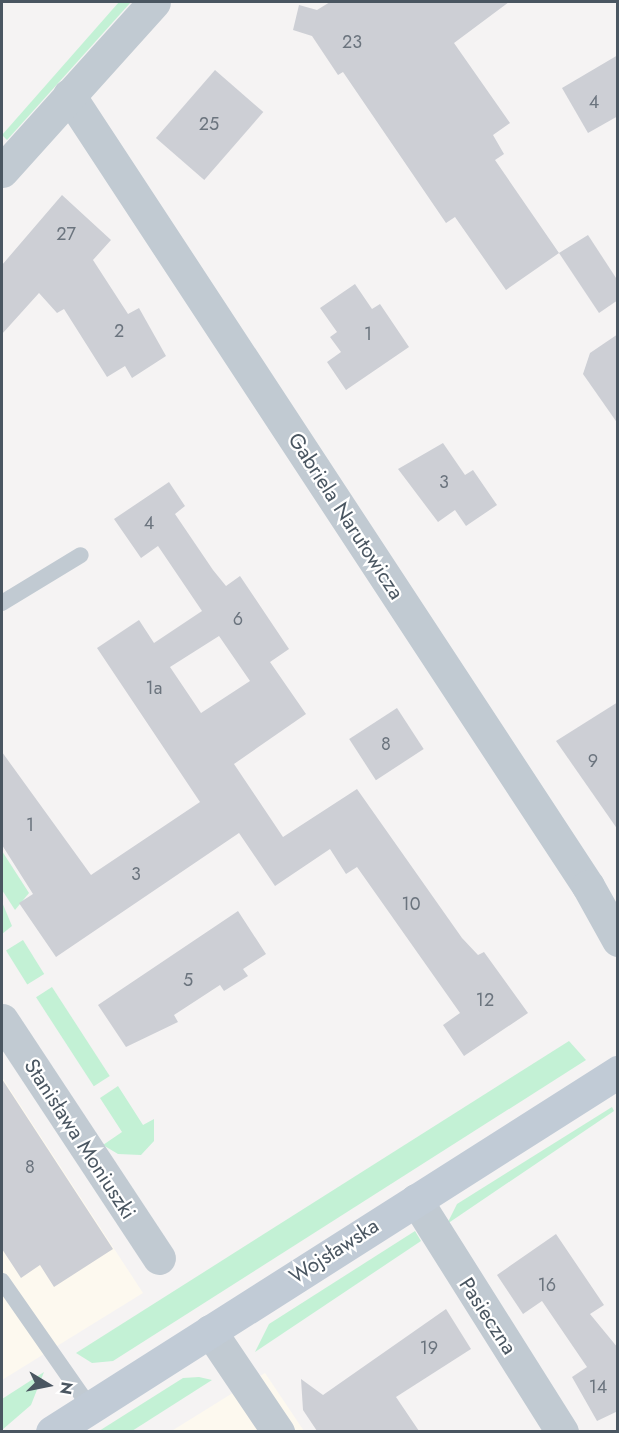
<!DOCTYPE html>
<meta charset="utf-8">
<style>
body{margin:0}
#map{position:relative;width:619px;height:1433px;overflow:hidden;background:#f5f3f3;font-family:Jost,sans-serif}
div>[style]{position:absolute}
.commercial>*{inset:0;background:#fdf9ef}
.green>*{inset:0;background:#c3f1d5;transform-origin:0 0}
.building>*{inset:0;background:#cdcfd5;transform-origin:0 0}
.lane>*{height:16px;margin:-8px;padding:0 8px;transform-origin:8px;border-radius:8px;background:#c1cad2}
.street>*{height:33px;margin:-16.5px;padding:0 16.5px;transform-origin:16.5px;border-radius:16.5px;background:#c1cad2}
.secondary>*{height:33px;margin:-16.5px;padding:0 16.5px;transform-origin:16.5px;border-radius:16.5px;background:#c1cbd6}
span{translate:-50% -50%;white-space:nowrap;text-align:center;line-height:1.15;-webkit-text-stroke:4.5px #fff;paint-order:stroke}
.number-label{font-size:18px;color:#6b747e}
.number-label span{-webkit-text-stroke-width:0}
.street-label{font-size:21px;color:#4a5661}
.frame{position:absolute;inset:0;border:3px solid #4a5661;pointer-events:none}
.north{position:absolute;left:18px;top:1355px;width:60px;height:60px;-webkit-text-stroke:4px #fff;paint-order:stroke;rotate:100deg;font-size:16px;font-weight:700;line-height:24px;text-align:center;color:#4a5661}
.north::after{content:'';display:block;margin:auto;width:21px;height:27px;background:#4a5661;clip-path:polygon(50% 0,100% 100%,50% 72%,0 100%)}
</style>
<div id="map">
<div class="commercial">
<i style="clip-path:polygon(2px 1077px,143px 1293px,2px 1380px)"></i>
<i style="clip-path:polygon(265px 1373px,304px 1431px,170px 1432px)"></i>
</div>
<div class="green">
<i style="clip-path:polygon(119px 2px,131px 2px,7px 140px,2px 135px)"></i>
<i style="clip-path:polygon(2px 851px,29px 893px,15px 910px,2px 890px)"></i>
<i style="clip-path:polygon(2px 902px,12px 926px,2px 934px)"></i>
<i style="left:23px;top:940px;width:40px;height:20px;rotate:58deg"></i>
<i style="left:52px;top:987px;width:106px;height:19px;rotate:57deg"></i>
<i style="clip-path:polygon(569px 1041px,586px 1060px,113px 1361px,92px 1363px,76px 1353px)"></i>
<i style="clip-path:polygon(118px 1086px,143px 1125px,154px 1119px,154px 1141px,141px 1155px,118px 1154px,103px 1145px,122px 1132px,100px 1098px)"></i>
<i style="clip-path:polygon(612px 1107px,614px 1111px,447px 1224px,457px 1204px)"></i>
<i style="clip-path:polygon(415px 1231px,421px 1241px,255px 1352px,269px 1324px)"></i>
<i style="clip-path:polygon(44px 1372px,31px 1405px,2px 1430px,2px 1399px)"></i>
<i style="clip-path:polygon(199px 1377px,212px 1380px,132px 1431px,99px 1431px,183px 1378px)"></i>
</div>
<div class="building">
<i style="clip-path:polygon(330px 2px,509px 2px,454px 43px,510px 123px,493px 135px,504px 154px,495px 160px,559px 253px,506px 290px,455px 217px,446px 223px,343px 72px,338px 75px,312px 36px,293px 30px,299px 5px,317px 10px)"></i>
<i style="clip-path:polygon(618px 55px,618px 116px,588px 133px,562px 88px)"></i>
<i style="left:215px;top:70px;width:64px;height:90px;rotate:41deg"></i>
<i style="clip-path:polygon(62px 195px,111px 240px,93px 260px,128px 314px,139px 308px,166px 356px,132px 378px,125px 366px,107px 377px,64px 309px,57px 313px,39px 293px,2px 334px,2px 265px)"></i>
<i style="clip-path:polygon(588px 235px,618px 281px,618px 300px,599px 313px,559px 253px)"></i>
<i style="clip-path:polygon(355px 284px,372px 309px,380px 304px,409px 347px,346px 390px,327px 362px,341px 352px,330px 337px,337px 332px,320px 308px)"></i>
<i style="clip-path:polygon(618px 334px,618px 424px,583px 374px,590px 353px)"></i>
<i style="clip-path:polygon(443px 443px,465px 475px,473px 470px,497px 505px,466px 526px,455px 510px,438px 522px,398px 469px)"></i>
<i style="clip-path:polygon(evenodd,169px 482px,185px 506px,175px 514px,213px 570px,226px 586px,240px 576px,289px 649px,270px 662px,306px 714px,234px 764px,283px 837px,357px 789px,462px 938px,478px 955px,484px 952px,528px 1013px,464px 1056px,443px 1025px,460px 1013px,357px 867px,346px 874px,330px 849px,275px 886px,239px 833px,56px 957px,19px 903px,33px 894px,2px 845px,2px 752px,91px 875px,200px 802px,97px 648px,139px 620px,154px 643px,202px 611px,158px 546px,141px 558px,114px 519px,169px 482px,219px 636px,250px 681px,201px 713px,170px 667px,219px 636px)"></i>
<i style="clip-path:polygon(618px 702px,618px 830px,556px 741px)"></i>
<i style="left:397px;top:708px;width:49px;height:57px;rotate:57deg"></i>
<i style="clip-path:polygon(238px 911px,266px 954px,243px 969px,248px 976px,224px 991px,220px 985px,174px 1015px,178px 1022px,126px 1047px,98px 1005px)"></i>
<i style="clip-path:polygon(2px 1079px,113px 1249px,54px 1287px,40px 1265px,21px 1278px,2px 1249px)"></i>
<i style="clip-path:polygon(556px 1234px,604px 1305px,590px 1314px,618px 1348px,618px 1411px,597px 1421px,572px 1377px,587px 1367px,542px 1301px,523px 1314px,497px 1275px)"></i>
<i style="clip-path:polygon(446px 1309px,471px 1349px,396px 1397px,419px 1431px,317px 1431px,303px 1410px,301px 1379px,323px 1395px)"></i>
</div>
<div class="lane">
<i style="left:2px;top:603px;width:92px;rotate:-31.3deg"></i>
<i style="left:2px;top:1281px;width:154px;rotate:55.1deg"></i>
</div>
<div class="street">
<i style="left:69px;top:95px;width:946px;rotate:56.73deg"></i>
<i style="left:588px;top:886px;width:62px;rotate:60.9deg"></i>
<i style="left:2px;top:171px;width:227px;rotate:-48deg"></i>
<i style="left:2px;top:1020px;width:285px;rotate:56.6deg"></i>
<i style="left:416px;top:1200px;width:274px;rotate:57.8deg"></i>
<i style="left:210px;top:1331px;width:122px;rotate:56deg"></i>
</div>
<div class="secondary">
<i style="left:52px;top:1432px;width:671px;rotate:-32.46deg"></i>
</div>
<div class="number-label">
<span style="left:352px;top:42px">23</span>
<span style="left:594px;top:102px">4</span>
<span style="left:209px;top:124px">25</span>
<span style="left:66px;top:234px">27</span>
<span style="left:119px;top:331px">2</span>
<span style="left:368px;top:334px">1</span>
<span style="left:444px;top:482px">3</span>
<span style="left:149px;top:523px">4</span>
<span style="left:238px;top:619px">6</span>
<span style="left:154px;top:688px">1a</span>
<span style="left:386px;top:744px">8</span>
<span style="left:593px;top:761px">9</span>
<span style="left:30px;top:825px">1</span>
<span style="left:136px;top:874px">3</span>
<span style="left:411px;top:904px">10</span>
<span style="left:188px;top:980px">5</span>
<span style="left:485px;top:1000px">12</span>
<span style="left:30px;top:1167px">8</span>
<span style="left:547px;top:1285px">16</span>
<span style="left:429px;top:1348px">19</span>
<span style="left:598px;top:1387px">14</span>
</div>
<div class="street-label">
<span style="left:346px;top:516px;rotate:57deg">Gabriela Narutowicza</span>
<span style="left:80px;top:1139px;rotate:57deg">Stanisława Moniuszki</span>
<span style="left:334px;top:1251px;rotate:-33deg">Wojsławska</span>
<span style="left:488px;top:1316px;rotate:57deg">Pasieczna</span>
</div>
<div class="frame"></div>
<div class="north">N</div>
</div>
